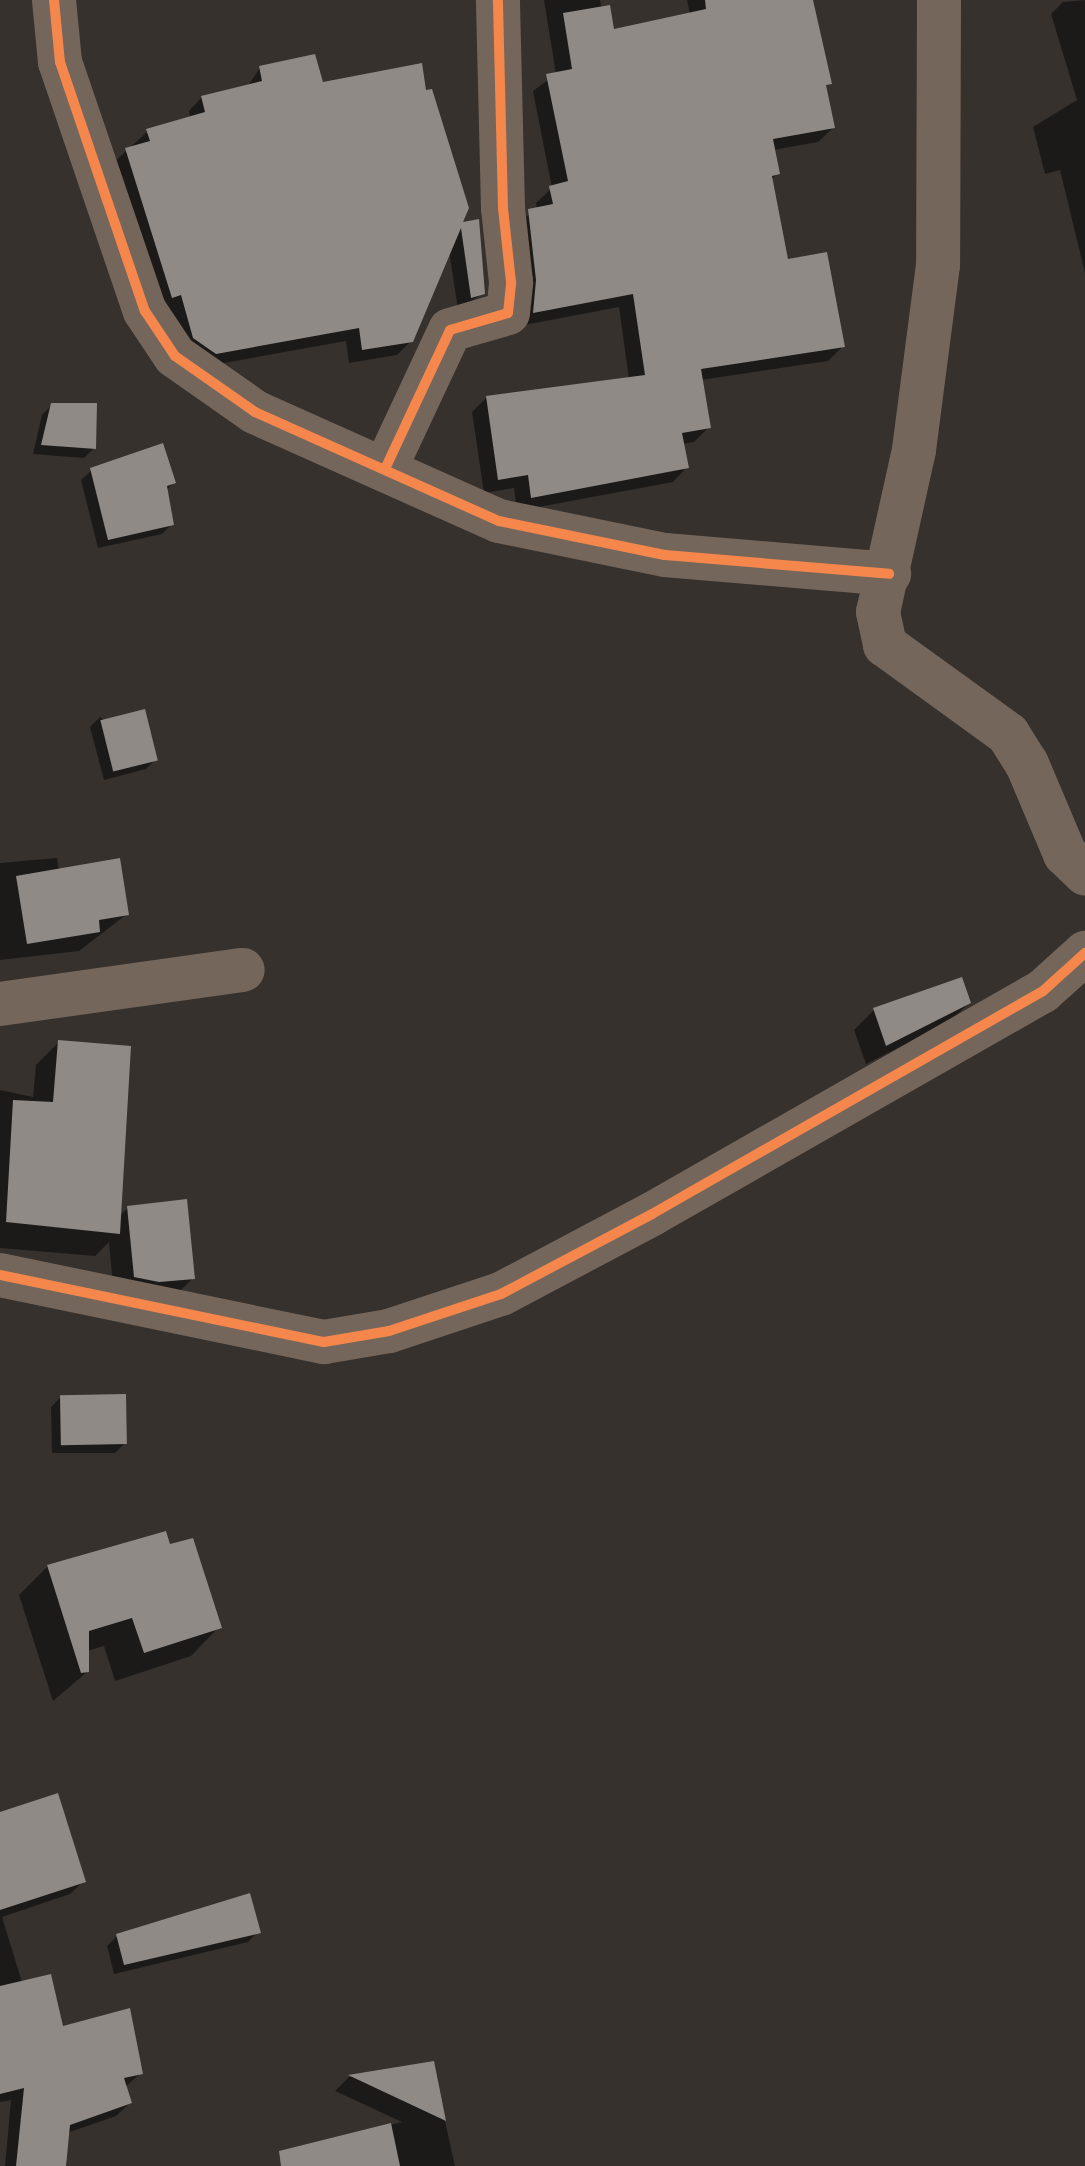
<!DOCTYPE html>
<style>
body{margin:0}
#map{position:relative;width:1085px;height:2166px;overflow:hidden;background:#36312d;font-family:Poppins,sans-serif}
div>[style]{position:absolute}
.shadow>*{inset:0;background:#0007}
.building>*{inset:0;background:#8f8a86;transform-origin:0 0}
.minor>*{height:44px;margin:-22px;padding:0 22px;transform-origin:22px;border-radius:22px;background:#75665b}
.cycleway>*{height:10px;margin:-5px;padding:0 5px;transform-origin:5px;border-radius:5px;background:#f5874c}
span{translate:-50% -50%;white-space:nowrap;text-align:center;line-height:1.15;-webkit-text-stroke:8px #1e1916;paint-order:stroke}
</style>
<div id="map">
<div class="shadow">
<i style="clip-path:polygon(544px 0,600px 0,634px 180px,690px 15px,687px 0,803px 0,833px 128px,818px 142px,773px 150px,778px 173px,771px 180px,786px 261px,843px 346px,828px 361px,701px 380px,709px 427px,694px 442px,682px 444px,687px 467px,673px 482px,517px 511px,514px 488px,484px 493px,472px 412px,487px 397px,629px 379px,619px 307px,519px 326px,514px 225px,537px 209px,536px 203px,552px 188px,533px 91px,556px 74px)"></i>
<i style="clip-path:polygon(1085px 0,1085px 273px,1060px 170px,1045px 174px,1033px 127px,1077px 100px,1051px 14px,1063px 2px)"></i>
<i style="clip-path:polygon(260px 68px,322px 84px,424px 92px,460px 225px,477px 221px,483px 293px,458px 310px,449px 250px,411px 341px,397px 355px,349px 363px,346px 341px,202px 367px,158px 310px,113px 163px,148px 131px,190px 118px,189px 111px,202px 97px,247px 87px)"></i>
<i style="clip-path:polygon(52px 405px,94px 448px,84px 458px,33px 454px,42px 415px)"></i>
<i style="clip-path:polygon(92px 470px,174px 482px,166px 491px,172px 524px,162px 534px,98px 548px,81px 480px)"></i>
<i style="clip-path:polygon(100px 717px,156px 759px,146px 769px,104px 780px,90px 727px)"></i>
<i style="clip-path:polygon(57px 858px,59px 871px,127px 914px,79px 951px,0 960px,0 863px)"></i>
<i style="clip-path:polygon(969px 1003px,948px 1023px,866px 1064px,854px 1030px,874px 1010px)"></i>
<i style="clip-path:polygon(59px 1042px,119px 1216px,128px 1208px,193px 1278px,173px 1298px,114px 1297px,109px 1242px,95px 1256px,0 1248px,0 1090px,33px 1097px,36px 1065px)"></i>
<i style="clip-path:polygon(61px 1397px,125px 1443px,115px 1453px,52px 1453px,51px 1407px)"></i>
<i style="clip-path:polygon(169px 1547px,219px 1627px,191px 1656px,115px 1681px,104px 1646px,87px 1651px,87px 1672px,53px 1701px,19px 1595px,48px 1566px)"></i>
<i style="clip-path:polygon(0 1814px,84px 1881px,70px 1894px,2px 1917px,22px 1982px,61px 2029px,141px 2073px,125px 2087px,130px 2103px,116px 2116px,67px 2133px,64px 2166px,5px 2166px,11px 2100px,0 2102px)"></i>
<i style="clip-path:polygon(258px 1932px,248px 1942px,114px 1974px,107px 1946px,117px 1936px)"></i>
<i style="clip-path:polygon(432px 2063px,455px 2166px,322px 2166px,335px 2139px,402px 2122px,335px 2091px,349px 2077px)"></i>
</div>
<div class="building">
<i style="clip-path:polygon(705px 0,813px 0,832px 84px,826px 85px,835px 128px,773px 139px,780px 174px,772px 176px,788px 259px,827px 252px,845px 347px,701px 369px,711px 428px,682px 433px,689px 468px,531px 498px,528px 475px,498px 480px,486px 396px,645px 375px,633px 294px,533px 313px,536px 280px,528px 209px,553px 204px,549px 186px,568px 181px,546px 74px,572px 69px,563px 13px,610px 5px,614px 29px,706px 9px)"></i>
<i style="clip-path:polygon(315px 54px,323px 82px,422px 63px,426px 90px,432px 89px,469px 208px,463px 222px,479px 219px,485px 294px,471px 298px,461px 228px,413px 342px,362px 350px,359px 328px,216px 354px,193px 338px,181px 295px,172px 298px,125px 148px,150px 141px,146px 129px,205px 112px,201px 96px,262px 81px,259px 66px)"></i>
<i style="clip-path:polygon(51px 403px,97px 403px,96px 449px,41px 445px)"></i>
<i style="clip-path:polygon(163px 443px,176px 483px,167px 486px,174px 525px,108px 540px,90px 468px)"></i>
<i style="left:145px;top:709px;width:53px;height:46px;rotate:76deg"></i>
<i style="clip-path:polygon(120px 858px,129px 915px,99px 920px,100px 932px,27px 944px,16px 876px)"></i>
<i style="clip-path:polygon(962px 977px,971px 1003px,886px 1046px,873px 1008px)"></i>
<i style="clip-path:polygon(58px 1040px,131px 1046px,120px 1234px,6px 1222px,13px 1100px,53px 1102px)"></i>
<i style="clip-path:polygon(187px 1199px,195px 1279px,159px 1282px,134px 1277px,127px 1206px)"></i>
<i style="left:126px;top:1394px;width:50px;height:66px;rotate:89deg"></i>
<i style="clip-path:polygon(166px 1531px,170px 1544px,193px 1538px,222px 1628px,144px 1653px,132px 1618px,89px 1631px,89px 1672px,81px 1673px,47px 1565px)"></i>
<i style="clip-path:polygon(58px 1793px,86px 1882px,0 1910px,0 1812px)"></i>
<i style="clip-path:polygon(250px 1893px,261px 1933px,124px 1965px,116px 1934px)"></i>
<i style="clip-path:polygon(51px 1974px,63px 2026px,130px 2008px,143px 2074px,124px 2078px,132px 2103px,70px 2125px,66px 2166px,16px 2166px,24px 2088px,0 2094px,0 1986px)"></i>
<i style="clip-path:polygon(434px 2061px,446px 2121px,348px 2075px)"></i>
<i style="clip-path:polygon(391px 2123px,400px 2166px,281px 2166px,279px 2151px)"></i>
</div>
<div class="minor">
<i style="left:54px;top:0;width:62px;rotate:84.5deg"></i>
<i style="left:60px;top:62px;width:263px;rotate:71.2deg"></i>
<i style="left:145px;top:311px;width:54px;rotate:56.3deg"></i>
<i style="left:175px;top:356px;width:98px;rotate:35deg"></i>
<i style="left:255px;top:412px;width:267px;rotate:24.1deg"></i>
<i style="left:499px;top:521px;width:169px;rotate:11.6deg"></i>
<i style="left:665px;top:555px;width:225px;rotate:4.8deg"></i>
<i style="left:939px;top:0;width:265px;rotate:90.2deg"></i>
<i style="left:938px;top:265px;width:187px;rotate:97.4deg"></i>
<i style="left:914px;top:450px;width:166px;rotate:102.5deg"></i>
<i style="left:878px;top:612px;width:34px;rotate:78deg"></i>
<i style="left:885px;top:645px;width:152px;rotate:35.9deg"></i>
<i style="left:1008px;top:734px;width:36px;rotate:58deg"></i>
<i style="left:1027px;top:764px;width:98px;rotate:67.1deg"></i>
<i style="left:1065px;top:854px;width:28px;rotate:44deg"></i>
<i style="left:385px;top:469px;width:153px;rotate:-64.9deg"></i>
<i style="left:450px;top:330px;width:60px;rotate:-16.3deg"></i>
<i style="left:508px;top:313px;width:31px;rotate:-84deg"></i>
<i style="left:511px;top:282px;width:74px;rotate:-96.2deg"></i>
<i style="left:503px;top:208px;width:208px;rotate:-91.4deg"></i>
<i style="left:0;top:1004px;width:245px;rotate:-8deg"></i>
<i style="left:0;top:1275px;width:331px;rotate:11.7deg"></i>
<i style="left:324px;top:1342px;width:66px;rotate:-9.6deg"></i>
<i style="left:389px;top:1331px;width:118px;rotate:-18.3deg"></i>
<i style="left:501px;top:1294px;width:171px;rotate:-27.9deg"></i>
<i style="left:652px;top:1214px;width:450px;rotate:-29.7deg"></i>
<i style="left:1043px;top:991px;width:57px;rotate:-42.1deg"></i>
</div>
<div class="cycleway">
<i style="left:54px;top:0;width:62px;rotate:84.5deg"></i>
<i style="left:60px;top:62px;width:263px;rotate:71.2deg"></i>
<i style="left:145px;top:311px;width:54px;rotate:56.3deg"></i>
<i style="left:175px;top:356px;width:98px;rotate:35deg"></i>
<i style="left:255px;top:412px;width:267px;rotate:24.1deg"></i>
<i style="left:499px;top:521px;width:169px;rotate:11.6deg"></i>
<i style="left:665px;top:555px;width:225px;rotate:4.8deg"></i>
<i style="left:385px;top:469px;width:153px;rotate:-64.9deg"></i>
<i style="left:450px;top:330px;width:60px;rotate:-16.3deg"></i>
<i style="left:508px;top:313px;width:31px;rotate:-84deg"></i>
<i style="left:511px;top:282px;width:74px;rotate:-96.2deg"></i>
<i style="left:503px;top:208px;width:208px;rotate:-91.4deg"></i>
<i style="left:0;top:1275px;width:331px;rotate:11.7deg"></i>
<i style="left:324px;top:1342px;width:66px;rotate:-9.6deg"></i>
<i style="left:389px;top:1331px;width:118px;rotate:-18.3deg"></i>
<i style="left:501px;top:1294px;width:171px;rotate:-27.9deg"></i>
<i style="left:652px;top:1214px;width:450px;rotate:-29.7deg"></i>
<i style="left:1043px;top:991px;width:57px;rotate:-42.1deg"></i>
</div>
</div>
